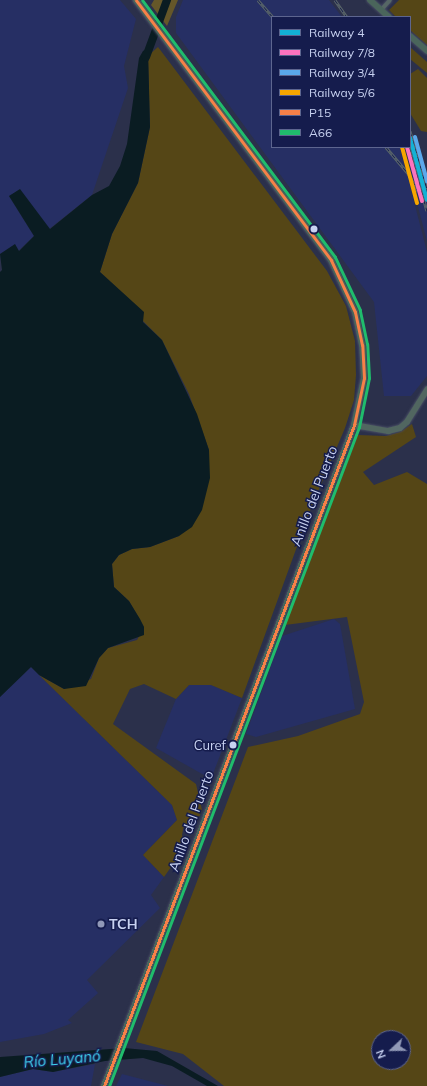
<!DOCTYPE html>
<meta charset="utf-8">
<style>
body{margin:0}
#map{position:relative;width:427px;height:1086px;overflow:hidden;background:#2b304b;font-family:Mulish,sans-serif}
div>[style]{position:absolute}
.built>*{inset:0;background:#262f64}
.green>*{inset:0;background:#554616}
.forest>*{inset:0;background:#655729}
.water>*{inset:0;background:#0a1c22}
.river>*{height:8px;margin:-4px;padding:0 4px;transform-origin:4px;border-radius:4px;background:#0a1c22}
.roads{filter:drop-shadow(0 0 1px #474c63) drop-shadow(0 0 1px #474c63)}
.street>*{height:4px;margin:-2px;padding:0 2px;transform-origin:2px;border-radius:2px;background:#566765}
.secondary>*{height:5.5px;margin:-2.75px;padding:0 2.75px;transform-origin:2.75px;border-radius:2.75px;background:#516660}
.primary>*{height:6px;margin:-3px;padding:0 3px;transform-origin:3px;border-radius:3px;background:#4a655b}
.rail>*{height:3px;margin-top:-1.5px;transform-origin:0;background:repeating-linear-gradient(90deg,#151c4d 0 4.5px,#5a6669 0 9px);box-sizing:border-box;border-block:1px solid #5a6669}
.bus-1>*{height:3px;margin:-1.5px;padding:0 1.5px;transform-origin:1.5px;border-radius:1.5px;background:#f78048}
.bus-2>*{height:3px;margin:-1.5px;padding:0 1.5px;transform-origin:1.5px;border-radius:1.5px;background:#20bc6c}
.rail-1>*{height:4px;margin:-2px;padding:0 2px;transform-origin:2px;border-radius:2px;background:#13b2d5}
.rail-2>*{height:4px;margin:-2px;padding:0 2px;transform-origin:2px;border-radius:2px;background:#fc73be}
.rail-3>*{height:4px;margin:-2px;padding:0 2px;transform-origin:2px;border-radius:2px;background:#5aa8eb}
.rail-4>*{height:4px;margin:-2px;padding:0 2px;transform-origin:2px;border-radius:2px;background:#f7a600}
.dots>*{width:11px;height:11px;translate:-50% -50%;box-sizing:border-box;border:2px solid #151c4d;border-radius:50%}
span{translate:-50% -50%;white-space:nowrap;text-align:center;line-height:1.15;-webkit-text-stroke:3px #151c4d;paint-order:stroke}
.bus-label{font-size:13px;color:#c8d2f1}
.right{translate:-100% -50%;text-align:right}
.street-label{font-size:14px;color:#c8d2f1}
.poi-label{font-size:14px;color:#c8d2f1;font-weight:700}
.left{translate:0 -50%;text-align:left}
.water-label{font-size:15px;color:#3fd9f4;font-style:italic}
.legend{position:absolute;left:271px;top:16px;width:140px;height:132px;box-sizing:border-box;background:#151c4d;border:1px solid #5d658f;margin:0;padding:5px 7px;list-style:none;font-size:12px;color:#c8d2f1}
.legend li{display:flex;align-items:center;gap:8px;height:20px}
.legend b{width:20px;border:1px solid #5d658f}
.north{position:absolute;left:371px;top:1030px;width:40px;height:40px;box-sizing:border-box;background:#151c4d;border:1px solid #5d658f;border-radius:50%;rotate:248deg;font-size:11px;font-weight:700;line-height:16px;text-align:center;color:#c8d2f1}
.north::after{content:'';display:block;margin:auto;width:14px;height:18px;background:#9199b7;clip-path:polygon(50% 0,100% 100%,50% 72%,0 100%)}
</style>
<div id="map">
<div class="built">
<i style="clip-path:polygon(0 0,120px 0,136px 19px,124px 66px,128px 88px,92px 195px,49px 229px,20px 190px,9px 196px,34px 236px,18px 251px,15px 245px,0 254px)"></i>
<i style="clip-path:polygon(183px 0,329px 0,342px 17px,272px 17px,272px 147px,400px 147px,427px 252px,427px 376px,411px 396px,384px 396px,374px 302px,176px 33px,176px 17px)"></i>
<i style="clip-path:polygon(423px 164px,427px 177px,427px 241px,408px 169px)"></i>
<i style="clip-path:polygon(334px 619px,340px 624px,355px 709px,256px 737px,246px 734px,282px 636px)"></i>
<i style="clip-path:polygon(31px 667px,172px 805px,177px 820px,143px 855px,164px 877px,151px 895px,160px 908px,87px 980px,98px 993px,68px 1020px,72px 1023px,44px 1034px,0 1042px,0 697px)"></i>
<i style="clip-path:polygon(189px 685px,211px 685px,242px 698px,211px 779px,156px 748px,176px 699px)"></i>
<i style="clip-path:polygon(95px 1064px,91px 1086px,0 1086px,0 1077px,33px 1069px,53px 1072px)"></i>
<i style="clip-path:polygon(122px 1074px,168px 1086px,116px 1086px)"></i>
</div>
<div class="green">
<i style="clip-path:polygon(399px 0,427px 0,427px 45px,410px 30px,410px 17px,396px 17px,389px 10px)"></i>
<i style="clip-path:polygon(158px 47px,327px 271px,346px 306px,355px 341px,356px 375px,354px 400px,345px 428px,311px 508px,242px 698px,211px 685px,189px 685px,176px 699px,144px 684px,130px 689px,113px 724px,196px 784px,202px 810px,197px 822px,184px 825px,182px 835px,186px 846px,164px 877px,143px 855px,177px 820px,172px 805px,39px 675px,64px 689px,91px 679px,99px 658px,108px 648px,137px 640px,144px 627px,129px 601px,114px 587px,112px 564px,119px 555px,132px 549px,150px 547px,179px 536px,209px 450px,189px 394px,162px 340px,143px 321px,143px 312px,100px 272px,112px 234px,138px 183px,150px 127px,148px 62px,150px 54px)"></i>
<i style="clip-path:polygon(410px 47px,427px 62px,427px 73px,410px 59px)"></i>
<i style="clip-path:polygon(418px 69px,427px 78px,427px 132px,421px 131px,410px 113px,410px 74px)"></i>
<i style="clip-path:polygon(evenodd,412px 424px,416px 437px,363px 472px,374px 485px,407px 472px,427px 484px,427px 1086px,224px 1086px,183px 1054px,136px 1042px,248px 747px,298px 736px,360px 714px,364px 702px,347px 617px,285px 625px,358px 435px,386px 436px,400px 432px,412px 424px,379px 1038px,403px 1038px,403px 1062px,379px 1062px,379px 1038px)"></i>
</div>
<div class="forest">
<i style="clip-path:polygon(154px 0,178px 0,167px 26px,151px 5px)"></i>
</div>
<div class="water">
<i style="clip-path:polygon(148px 48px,150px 127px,138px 183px,112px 234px,100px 272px,144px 312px,143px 322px,162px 340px,197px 414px,209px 450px,210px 478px,202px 510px,192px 527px,179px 536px,150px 547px,132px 549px,119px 555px,112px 564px,114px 587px,129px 601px,140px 619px,144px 627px,144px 635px,108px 648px,99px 658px,86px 686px,64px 689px,39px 675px,31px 667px,0 697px,0 272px,2px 270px,0 254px,15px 244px,19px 251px,34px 236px,9px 196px,20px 189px,50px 229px,92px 195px,109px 186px,120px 166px,127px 144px,139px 58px,143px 51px)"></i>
<i style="clip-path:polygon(124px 1048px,157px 1051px,218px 1086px,207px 1086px,172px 1066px,143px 1058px,105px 1061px,53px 1072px,33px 1069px,0 1077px,0 1057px)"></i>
</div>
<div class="river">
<i style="left:146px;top:57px;width:61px;rotate:-69.8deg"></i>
</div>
<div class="roads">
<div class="street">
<i style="left:381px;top:10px;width:13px;rotate:-48deg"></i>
</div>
<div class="secondary">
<i style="left:354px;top:425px;width:35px;rotate:10deg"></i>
<i style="left:388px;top:431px;width:12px;rotate:-14deg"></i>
<i style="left:400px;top:428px;width:9px;rotate:-41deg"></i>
<i style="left:407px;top:422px;width:38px;rotate:-58deg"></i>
</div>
<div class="primary">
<i style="left:370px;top:0;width:25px;rotate:42deg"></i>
<i style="left:410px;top:36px;width:23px;rotate:41deg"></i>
<i style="left:104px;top:1086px;width:707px;rotate:-69.28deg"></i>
<i style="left:354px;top:425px;width:48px;rotate:-78deg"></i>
<i style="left:364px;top:378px;width:33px;rotate:-93deg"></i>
<i style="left:362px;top:345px;width:34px;rotate:-102deg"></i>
<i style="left:355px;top:312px;width:57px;rotate:-114.8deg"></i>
<i style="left:331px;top:260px;width:325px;rotate:-126.9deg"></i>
</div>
</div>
<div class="rail">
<i style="left:258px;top:0;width:23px;rotate:49deg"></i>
<i style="left:335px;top:0;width:21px;rotate:55deg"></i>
<i style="left:410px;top:131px;width:60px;rotate:73.7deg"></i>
<i style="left:386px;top:147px;width:34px;rotate:50deg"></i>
<i style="left:408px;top:173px;width:21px;rotate:61deg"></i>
<i style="left:409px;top:147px;width:66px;rotate:74.3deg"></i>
</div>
<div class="bus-1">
<i style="left:104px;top:1086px;width:707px;rotate:-69.28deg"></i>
<i style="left:354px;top:425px;width:48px;rotate:-78deg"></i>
<i style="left:364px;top:378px;width:33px;rotate:-93deg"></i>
<i style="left:362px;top:345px;width:34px;rotate:-102deg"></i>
<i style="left:355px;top:312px;width:57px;rotate:-114.8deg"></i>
<i style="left:331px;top:260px;width:325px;rotate:-126.9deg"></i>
</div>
<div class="bus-2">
<i style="left:109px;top:1086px;width:705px;rotate:-69.23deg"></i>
<i style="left:359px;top:427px;width:50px;rotate:-78.5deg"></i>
<i style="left:369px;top:378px;width:34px;rotate:-93deg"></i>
<i style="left:367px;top:344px;width:35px;rotate:-102deg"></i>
<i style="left:360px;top:310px;width:59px;rotate:-115.3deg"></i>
<i style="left:335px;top:257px;width:321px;rotate:-126.9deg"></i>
</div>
<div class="rail-1">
<i style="left:410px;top:138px;width:64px;rotate:74.7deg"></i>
</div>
<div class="rail-2">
<i style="left:407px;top:147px;width:56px;rotate:74.5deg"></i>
</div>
<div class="rail-3">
<i style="left:415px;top:137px;width:46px;rotate:74.7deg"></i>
</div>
<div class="rail-4">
<i style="left:402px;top:147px;width:58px;rotate:75deg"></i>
</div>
<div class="dots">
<i style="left:314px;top:229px;background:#c8d2f1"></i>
<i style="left:233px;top:745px;background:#c8d2f1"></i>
<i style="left:101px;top:924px;background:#9199b7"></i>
</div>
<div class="bus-label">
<span class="right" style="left:226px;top:745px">Curef</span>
</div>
<div class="street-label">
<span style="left:314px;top:496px;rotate:-69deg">Anillo del Puerto</span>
<span style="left:191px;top:821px;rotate:-70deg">Anillo del Puerto</span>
</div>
<div class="poi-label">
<span class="left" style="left:109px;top:924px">TCH</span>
</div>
<div class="water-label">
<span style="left:62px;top:1059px;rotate:-5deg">Río Luyanó</span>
</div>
<ul class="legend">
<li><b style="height:5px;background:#13b2d5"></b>Railway 4</li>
<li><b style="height:5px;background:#fc73be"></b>Railway 7/8</li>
<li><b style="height:5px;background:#5aa8eb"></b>Railway 3/4</li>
<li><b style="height:5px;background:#f7a600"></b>Railway 5/6</li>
<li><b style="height:5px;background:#f78048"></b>P15</li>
<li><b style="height:5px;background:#20bc6c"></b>A66</li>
</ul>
<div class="north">N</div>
</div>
